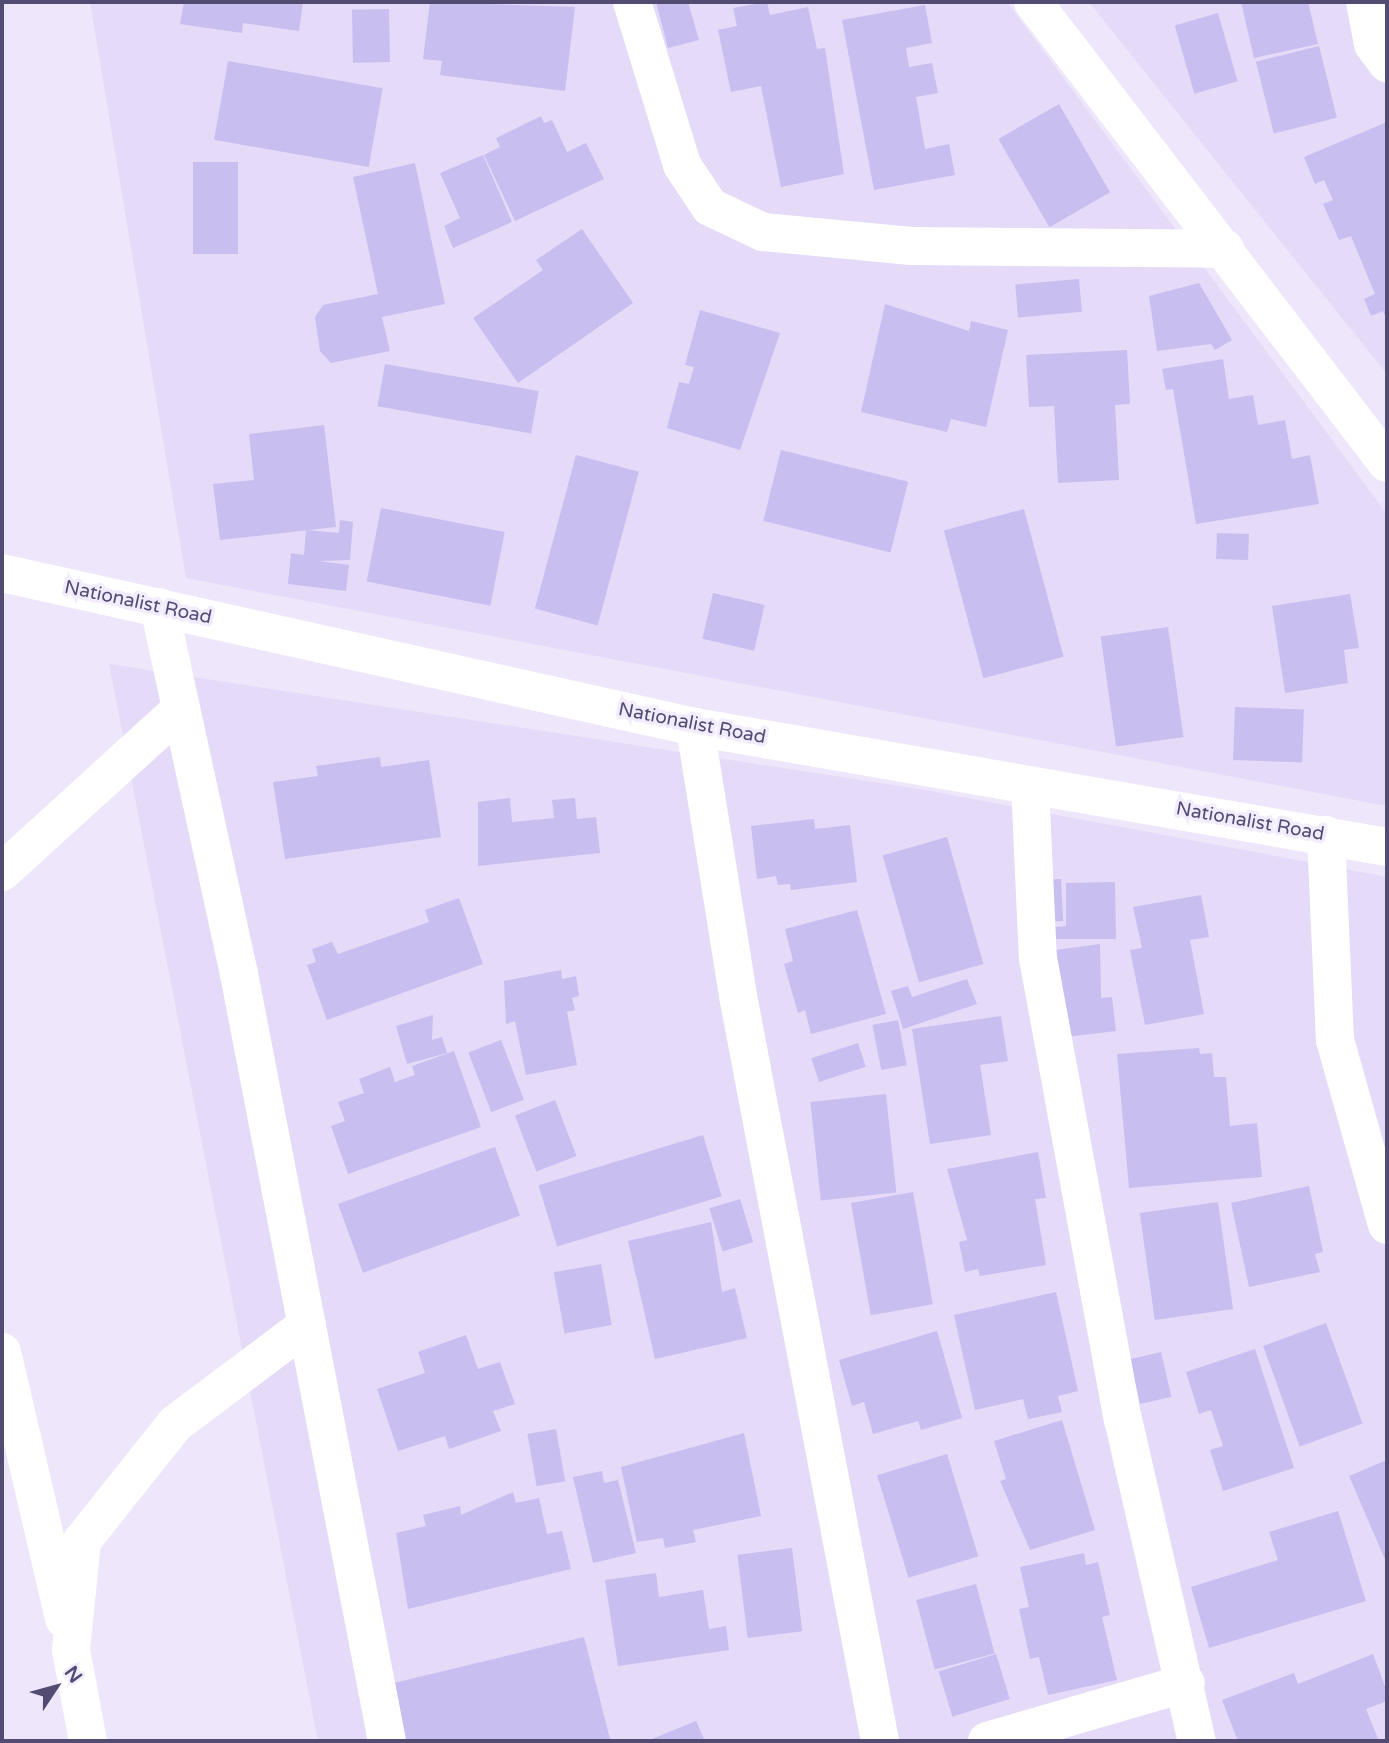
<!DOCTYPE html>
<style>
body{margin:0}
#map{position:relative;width:1389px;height:1743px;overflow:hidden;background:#eee6fb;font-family:"Varela Round",sans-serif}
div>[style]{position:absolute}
.residential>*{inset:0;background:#e5daf8}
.building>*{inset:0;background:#c8bef0;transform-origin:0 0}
.minor>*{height:38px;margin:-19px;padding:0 19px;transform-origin:19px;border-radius:19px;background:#fff}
.tertiary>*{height:38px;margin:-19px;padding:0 19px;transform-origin:19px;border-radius:19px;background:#fff}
span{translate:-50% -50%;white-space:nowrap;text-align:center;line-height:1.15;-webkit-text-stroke:7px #f3ecfe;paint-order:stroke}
.street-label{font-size:19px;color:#524c73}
.frame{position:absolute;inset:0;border:4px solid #524c73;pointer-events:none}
.north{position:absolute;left:21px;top:1652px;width:70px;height:70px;-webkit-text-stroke:5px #f3ecfe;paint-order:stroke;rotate:54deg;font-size:19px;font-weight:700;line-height:28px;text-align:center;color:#524c73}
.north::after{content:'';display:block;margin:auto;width:24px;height:32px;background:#524c73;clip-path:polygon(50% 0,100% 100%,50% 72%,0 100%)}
</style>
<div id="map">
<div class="residential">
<i style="clip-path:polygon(90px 2px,1007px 2px,1387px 514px,1387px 806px,186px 578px)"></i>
<i style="clip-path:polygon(1089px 2px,1387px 2px,1387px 374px,1220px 166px)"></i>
<i style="clip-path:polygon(109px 664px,925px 790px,1387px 877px,1387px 1741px,318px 1741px)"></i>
</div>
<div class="building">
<i style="clip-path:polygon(184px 2px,303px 2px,299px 31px,243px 23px,242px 33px,180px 24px)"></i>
<i style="clip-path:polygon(430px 2px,575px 7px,565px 91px,440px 75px,442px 61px,423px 59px)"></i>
<i style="clip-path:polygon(656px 2px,688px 2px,699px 40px,668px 48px)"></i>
<i style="clip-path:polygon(767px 2px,770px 15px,808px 7px,817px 49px,825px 48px,844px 174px,781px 187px,761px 86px,731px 92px,718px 30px,737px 26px,733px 8px)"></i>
<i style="clip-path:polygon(1241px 2px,1308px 2px,1318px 44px,1254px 58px)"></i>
<i style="clip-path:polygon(925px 5px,932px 43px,906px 48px,909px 67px,932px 63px,938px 93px,916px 97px,925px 149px,949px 144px,955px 175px,874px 190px,842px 20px)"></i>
<i style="left:389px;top:9px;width:53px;height:37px;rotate:89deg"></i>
<i style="left:1218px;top:13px;width:71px;height:45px;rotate:74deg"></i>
<i style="left:1319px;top:46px;width:74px;height:65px;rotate:76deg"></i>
<i style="left:228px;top:61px;width:157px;height:80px;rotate:10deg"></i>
<i style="left:1059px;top:104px;width:102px;height:70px;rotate:60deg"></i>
<i style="clip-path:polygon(541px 116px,544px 123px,552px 120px,567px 152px,586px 143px,604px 179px,515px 221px,484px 155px,500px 147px,496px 138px)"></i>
<i style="clip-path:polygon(1387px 122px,1387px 320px,1383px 311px,1371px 316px,1364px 299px,1375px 294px,1351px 236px,1339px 240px,1323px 204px,1333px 200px,1324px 180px,1315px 184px,1304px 157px)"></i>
<i style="clip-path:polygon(483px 155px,512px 222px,453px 248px,444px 226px,460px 218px,440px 173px)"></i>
<i style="left:193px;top:162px;width:45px;height:92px"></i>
<i style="clip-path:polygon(415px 163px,445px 304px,382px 317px,390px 351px,331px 363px,320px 351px,315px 317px,323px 305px,378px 294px,353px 177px)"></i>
<i style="clip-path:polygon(582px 229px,633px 303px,518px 383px,473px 318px,543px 270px,536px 260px)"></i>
<i style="left:1079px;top:279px;width:33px;height:64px;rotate:85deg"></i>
<i style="clip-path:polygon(1199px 283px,1232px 340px,1215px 350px,1211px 344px,1157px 351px,1149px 296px)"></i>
<i style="clip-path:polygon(885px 304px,969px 331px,971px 321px,1008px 330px,986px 427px,951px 419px,947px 432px,861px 412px)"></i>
<i style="clip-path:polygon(700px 310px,780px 333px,740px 450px,667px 428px,679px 382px,689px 384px,694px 367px,685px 365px)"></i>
<i style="clip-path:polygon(1127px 350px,1130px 404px,1115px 405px,1119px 480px,1058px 483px,1054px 406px,1029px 407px,1026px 355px)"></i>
<i style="clip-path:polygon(1223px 359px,1229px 399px,1253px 395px,1258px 425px,1285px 420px,1292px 459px,1310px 455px,1319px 504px,1196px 524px,1173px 389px,1166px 390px,1162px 369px)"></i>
<i style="left:385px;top:364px;width:156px;height:43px;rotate:10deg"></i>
<i style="clip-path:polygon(324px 425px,336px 527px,220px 540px,213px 484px,254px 480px,249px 434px)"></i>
<i style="left:781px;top:450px;width:131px;height:73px;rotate:14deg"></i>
<i style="left:576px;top:455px;width:65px;height:159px;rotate:15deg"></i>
<i style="left:381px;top:508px;width:126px;height:75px;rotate:11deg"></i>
<i style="left:1024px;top:509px;width:153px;height:83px;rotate:75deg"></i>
<i style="clip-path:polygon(340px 520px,353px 522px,350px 560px,319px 561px,349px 565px,346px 591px,288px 584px,291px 553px,304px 555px,306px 530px,339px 533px)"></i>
<i style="left:1217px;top:533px;width:32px;height:26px;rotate:2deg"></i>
<i style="left:713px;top:593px;width:53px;height:47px;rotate:13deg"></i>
<i style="clip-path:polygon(1350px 594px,1359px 648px,1344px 650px,1348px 683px,1285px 693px,1272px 606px)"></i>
<i style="left:1168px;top:627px;width:111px;height:68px;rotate:82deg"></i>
<i style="left:1235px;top:707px;width:69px;height:53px;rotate:2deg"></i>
<i style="clip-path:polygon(380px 757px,381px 767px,429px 760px,441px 837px,285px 859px,273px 782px,318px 776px,316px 766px)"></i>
<i style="clip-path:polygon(510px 798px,512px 822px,554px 818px,552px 800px,575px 798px,577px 819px,596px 817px,600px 853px,478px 866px,478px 802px)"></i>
<i style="clip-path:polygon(814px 819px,815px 829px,850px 825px,857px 882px,791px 890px,790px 884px,778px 885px,776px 876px,757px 879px,751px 826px)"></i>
<i style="left:947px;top:837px;width:132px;height:67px;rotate:74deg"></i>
<i style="left:1061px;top:879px;width:42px;height:16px;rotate:87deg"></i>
<i style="clip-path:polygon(1115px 882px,1116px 939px,1054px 939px,1054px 927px,1066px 926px,1066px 883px)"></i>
<i style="clip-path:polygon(1201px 895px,1209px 937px,1190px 940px,1204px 1014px,1145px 1025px,1130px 950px,1142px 948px,1133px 907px)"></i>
<i style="clip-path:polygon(459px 898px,483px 964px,327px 1020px,307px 965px,316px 962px,312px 949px,332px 942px,338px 954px,429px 922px,425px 910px)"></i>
<i style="clip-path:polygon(857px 910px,886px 1014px,811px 1034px,805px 1010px,798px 1013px,784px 964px,793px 961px,785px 929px)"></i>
<i style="clip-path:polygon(1100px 944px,1101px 998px,1112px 997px,1116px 1031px,1066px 1037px,1056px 950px)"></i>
<i style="clip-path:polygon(561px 970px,562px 979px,576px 976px,579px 996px,572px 998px,575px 1010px,567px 1012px,577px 1065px,526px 1075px,515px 1021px,506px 1024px,504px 981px)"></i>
<i style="clip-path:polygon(967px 979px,977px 1004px,903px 1029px,891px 991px,908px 986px,912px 997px)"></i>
<i style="clip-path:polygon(433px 1015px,432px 1040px,442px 1037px,447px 1053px,407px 1064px,396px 1026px)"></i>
<i style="clip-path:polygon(1001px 1016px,1008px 1061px,980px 1065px,991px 1135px,930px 1144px,912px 1029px)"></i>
<i style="left:898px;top:1020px;width:46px;height:26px;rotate:79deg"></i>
<i style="left:501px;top:1040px;width:64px;height:35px;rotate:69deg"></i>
<i style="left:858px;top:1043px;width:25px;height:49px;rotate:72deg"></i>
<i style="clip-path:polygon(1199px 1048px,1200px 1054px,1212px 1053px,1214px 1077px,1226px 1077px,1230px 1126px,1257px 1123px,1262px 1177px,1129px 1188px,1117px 1054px)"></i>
<i style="clip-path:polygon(454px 1051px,481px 1127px,348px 1174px,331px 1126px,345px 1121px,338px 1102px,364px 1093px,359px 1079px,390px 1067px,395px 1082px,415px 1075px,412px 1066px)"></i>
<i style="left:886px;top:1094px;width:99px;height:76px;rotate:84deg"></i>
<i style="left:555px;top:1100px;width:60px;height:43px;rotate:69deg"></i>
<i style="left:703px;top:1135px;width:64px;height:172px;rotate:73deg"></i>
<i style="left:495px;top:1147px;width:73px;height:167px;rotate:70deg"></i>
<i style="clip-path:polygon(1038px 1152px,1046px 1198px,1035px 1199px,1046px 1265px,980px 1276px,978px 1269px,965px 1272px,959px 1242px,967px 1240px,947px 1169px)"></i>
<i style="clip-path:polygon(1309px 1186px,1323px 1252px,1315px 1254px,1320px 1272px,1249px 1287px,1231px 1203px)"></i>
<i style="left:913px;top:1192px;width:114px;height:63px;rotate:80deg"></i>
<i style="left:740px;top:1199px;width:45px;height:32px;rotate:73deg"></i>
<i style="left:1218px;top:1202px;width:108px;height:79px;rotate:82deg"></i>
<i style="clip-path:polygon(711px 1222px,722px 1292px,735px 1288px,747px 1338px,655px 1359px,628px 1241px)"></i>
<i style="left:601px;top:1264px;width:62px;height:48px;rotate:80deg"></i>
<i style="clip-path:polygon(1056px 1292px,1078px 1391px,1058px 1396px,1062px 1412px,1028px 1419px,1023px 1399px,975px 1410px,954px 1315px)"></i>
<i style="left:1326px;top:1323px;width:107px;height:67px;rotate:70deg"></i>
<i style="clip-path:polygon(937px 1331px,962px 1418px,921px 1430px,918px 1421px,873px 1434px,864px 1402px,852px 1406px,839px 1360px)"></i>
<i style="clip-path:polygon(466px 1335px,478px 1369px,500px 1362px,515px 1404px,493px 1411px,501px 1431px,449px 1449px,445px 1436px,398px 1451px,377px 1389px,425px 1373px,418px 1352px)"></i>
<i style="clip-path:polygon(1255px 1349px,1294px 1468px,1223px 1491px,1210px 1450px,1223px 1446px,1211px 1410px,1199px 1414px,1186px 1372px)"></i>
<i style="left:1161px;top:1352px;width:46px;height:32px;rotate:77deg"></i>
<i style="clip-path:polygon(1062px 1420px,1095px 1530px,1030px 1550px,1000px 1481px,1006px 1479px,994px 1441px)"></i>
<i style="left:556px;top:1429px;width:53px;height:29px;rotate:80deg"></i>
<i style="clip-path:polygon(744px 1433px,761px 1516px,693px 1530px,696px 1542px,665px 1548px,663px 1538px,637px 1542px,621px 1467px)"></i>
<i style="left:947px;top:1454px;width:107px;height:73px;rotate:73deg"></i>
<i style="clip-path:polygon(1387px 1460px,1387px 1564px,1349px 1476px)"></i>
<i style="clip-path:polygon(602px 1471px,604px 1483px,618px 1480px,636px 1553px,593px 1563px,573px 1477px)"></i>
<i style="clip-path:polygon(513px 1492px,516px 1503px,539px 1498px,547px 1534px,562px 1531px,571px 1569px,408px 1609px,396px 1533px,426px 1526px,423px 1515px,460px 1506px,461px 1515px)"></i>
<i style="clip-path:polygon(1338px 1511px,1366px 1601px,1209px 1648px,1191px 1587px,1278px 1560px,1269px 1532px)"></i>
<i style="left:792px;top:1548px;width:84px;height:55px;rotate:83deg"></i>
<i style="clip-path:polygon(1084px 1553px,1086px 1565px,1098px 1562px,1110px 1615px,1102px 1617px,1117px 1680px,1048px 1695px,1039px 1657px,1030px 1659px,1019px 1609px,1029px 1607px,1020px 1567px)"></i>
<i style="clip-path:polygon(656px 1573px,659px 1597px,703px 1590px,709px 1629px,726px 1626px,729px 1650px,618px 1666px,605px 1580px)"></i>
<i style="left:976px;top:1584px;width:72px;height:62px;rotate:75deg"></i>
<i style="clip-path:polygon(584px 1637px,610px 1739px,404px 1741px,390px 1684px)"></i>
<i style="left:996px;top:1654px;width:47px;height:60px;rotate:73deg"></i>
<i style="clip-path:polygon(1373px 1654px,1387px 1692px,1387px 1701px,1366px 1709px,1379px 1741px,1238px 1741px,1222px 1700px,1294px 1673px,1298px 1684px)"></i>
<i style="clip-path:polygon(696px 1721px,705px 1741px,647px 1741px)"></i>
</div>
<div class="minor">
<i style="left:632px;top:2px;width:170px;rotate:72.9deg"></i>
<i style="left:682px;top:165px;width:50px;rotate:56.3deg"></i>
<i style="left:710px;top:207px;width:59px;rotate:25.3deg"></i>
<i style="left:763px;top:232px;width:149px;rotate:5.4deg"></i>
<i style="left:911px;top:246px;width:314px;rotate:0.5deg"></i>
<i style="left:1033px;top:2px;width:581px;rotate:52.48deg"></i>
<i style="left:1365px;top:2px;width:43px;rotate:79.2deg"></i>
<i style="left:1373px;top:44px;width:24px;rotate:54deg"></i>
<i style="left:159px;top:607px;width:376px;rotate:77.7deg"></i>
<i style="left:239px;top:974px;width:781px;rotate:79.08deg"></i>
<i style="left:695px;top:727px;width:272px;rotate:80.9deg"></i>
<i style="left:738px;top:996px;width:758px;rotate:79.21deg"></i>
<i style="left:1030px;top:785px;width:173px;rotate:87.4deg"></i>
<i style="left:1038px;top:958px;width:469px;rotate:79.6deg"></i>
<i style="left:1123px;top:1419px;width:330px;rotate:77.1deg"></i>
<i style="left:1326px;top:835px;width:205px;rotate:87.5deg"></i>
<i style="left:1335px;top:1040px;width:192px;rotate:74.3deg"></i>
<i style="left:2px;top:872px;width:242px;rotate:-42.3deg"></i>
<i style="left:2px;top:1352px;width:274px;rotate:76.9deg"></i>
<i style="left:88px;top:1741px;width:93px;rotate:-100.6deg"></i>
<i style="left:71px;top:1650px;width:110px;rotate:-84.2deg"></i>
<i style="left:82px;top:1541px;width:149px;rotate:-51.5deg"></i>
<i style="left:175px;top:1424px;width:165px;rotate:-36.9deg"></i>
<i style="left:987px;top:1741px;width:207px;rotate:-16.2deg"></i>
</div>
<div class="tertiary">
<i style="left:2px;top:573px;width:710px;rotate:12.53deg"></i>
<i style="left:695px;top:727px;width:702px;rotate:9.84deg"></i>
</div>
<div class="street-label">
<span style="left:138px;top:603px;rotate:12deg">Nationalist Road</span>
<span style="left:692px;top:724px;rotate:11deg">Nationalist Road</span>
<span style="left:1250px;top:822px;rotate:10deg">Nationalist Road</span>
</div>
<div class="frame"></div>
<div class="north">N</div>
</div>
